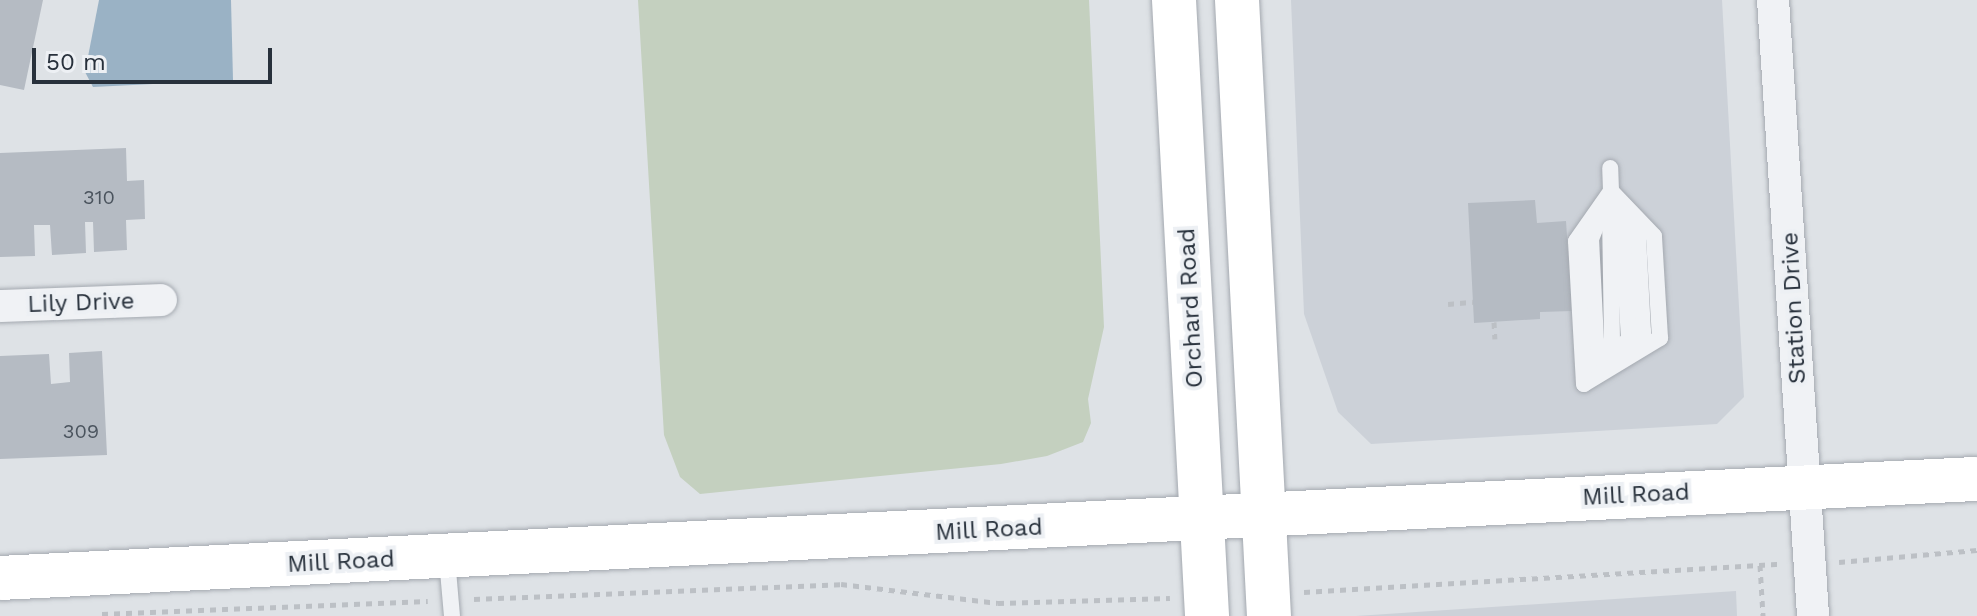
<!DOCTYPE html>
<style>
body{margin:0}
#map{position:relative;width:1977px;height:616px;overflow:hidden;background:#dee2e6;font-family:"Work Sans",sans-serif}
div>[style]{position:absolute}
.built>*{inset:0;background:#ccd1d8}
.green>*{inset:0;background:#c4d0bf}
.water>*{inset:0;background:#9ab2c5}
.building>*{inset:0;background:#b5bbc3}
.path>*{height:5px;margin-top:-2.5px;transform-origin:0;background:repeating-linear-gradient(90deg,#bcc0c5 0 6px,transparent 0 12px)}
.roads{filter:drop-shadow(0 0 2px #a4a9b0) drop-shadow(0 0 2px #a4a9b0)}
.lane>*{height:16px;margin:-8px;padding:0 8px;transform-origin:8px;border-radius:8px;background:#f0f2f5}
.street>*{height:32px;margin:-16px;padding:0 16px;transform-origin:16px;border-radius:16px;background:#f0f2f5}
.secondary>*{height:44px;margin:-22px;padding:0 22px;transform-origin:22px;border-radius:22px;background:#fff}
.primary>*{height:44px;margin:-22px;padding:0 22px;transform-origin:22px;border-radius:22px;background:#fff}
span{translate:-50% -50%;white-space:nowrap;text-align:center;line-height:1.15;-webkit-text-stroke:8px #edf0f4;paint-order:stroke}
.number-label{font-size:20px;color:#4b545e}
.number-label span{-webkit-text-stroke-width:0}
.street-label{font-size:24px;color:#28313c}
.scale{position:absolute;left:32px;top:48px;width:240px;height:36px;box-sizing:border-box;border:4px solid #28313c;border-top:0;padding-left:10px;font-size:24px;line-height:28px;white-space:nowrap;color:#28313c;-webkit-text-stroke:6px #edf0f4;paint-order:stroke}
</style>
<div id="map">
<div class="built">
<i style="clip-path:polygon(1291px 0,1722px 0,1744px 397px,1717px 424px,1371px 444px,1338px 412px,1304px 314px)"></i>
<i style="clip-path:polygon(1736px 591px,1737px 616px,1356px 616px)"></i>
</div>
<div class="green">
<i style="clip-path:polygon(638px 0,1089px 0,1104px 327px,1088px 399px,1091px 423px,1083px 442px,1047px 456px,1001px 464px,700px 494px,680px 477px,664px 435px)"></i>
</div>
<div class="water">
<i style="clip-path:polygon(99px 0,231px 0,233px 80px,93px 87px,85px 72px)"></i>
</div>
<div class="building">
<i style="clip-path:polygon(0 0,43px 0,24px 90px,0 85px)"></i>
<i style="clip-path:polygon(126px 148px,127px 181px,144px 180px,145px 219px,126px 220px,127px 250px,94px 252px,93px 222px,85px 222px,86px 253px,52px 255px,50px 225px,34px 225px,35px 256px,0 257px,0 153px)"></i>
<i style="clip-path:polygon(1535px 200px,1537px 223px,1566px 221px,1568px 251px,1639px 247px,1642px 295px,1571px 298px,1572px 311px,1540px 312px,1540px 319px,1474px 323px,1468px 203px)"></i>
<i style="clip-path:polygon(102px 351px,107px 455px,0 459px,0 356px,49px 354px,51px 384px,70px 382px,69px 353px)"></i>
</div>
<div class="path">
<i style="left:1448px;top:304px;width:25px;rotate:-5deg"></i>
<i style="left:1494px;top:322px;width:17px;rotate:87deg"></i>
<i style="left:1839px;top:562px;width:139px;rotate:-5deg"></i>
<i style="left:1760px;top:565px;width:51px;rotate:86.6deg"></i>
<i style="left:1304px;top:592px;width:478px;rotate:-3.4deg"></i>
<i style="left:474px;top:599px;width:367px;rotate:-2.3deg"></i>
<i style="left:841px;top:584px;width:158px;rotate:6.9deg"></i>
<i style="left:998px;top:603px;width:172px;rotate:-1.7deg"></i>
<i style="left:102px;top:614px;width:326px;rotate:-2.3deg"></i>
</div>
<div class="roads">
<div class="lane">
<i style="left:1625px;top:215px;width:26px;rotate:59deg"></i>
<i style="left:1638px;top:237px;width:94px;rotate:87deg"></i>
<i style="left:1643px;top:331px;width:8px;rotate:90deg"></i>
<i style="left:1643px;top:339px;width:17px;rotate:144deg"></i>
<i style="left:1602px;top:356px;width:19px;rotate:-58deg"></i>
<i style="left:1612px;top:340px;width:134px;rotate:-90.9deg"></i>
<i style="left:1602px;top:366px;width:38px;rotate:-45deg"></i>
<i style="left:1629px;top:339px;width:101px;rotate:-93.4deg"></i>
<i style="left:1623px;top:238px;width:26px;rotate:-103deg"></i>
<i style="left:1588px;top:367px;width:27px;rotate:-73deg"></i>
<i style="left:1596px;top:341px;width:102px;rotate:-92.8deg"></i>
<i style="left:1591px;top:239px;width:24px;rotate:-68deg"></i>
<i style="left:1584px;top:384px;width:89px;rotate:-31.2deg"></i>
<i style="left:1660px;top:338px;width:102px;rotate:-93.4deg"></i>
<i style="left:1654px;top:236px;width:62px;rotate:-133.7deg"></i>
<i style="left:1611px;top:191px;width:23px;rotate:-92deg"></i>
<i style="left:1584px;top:384px;width:143px;rotate:-93.2deg"></i>
<i style="left:1576px;top:241px;width:61px;rotate:-55deg"></i>
<i style="left:447px;top:559px;width:57px;rotate:85deg"></i>
</div>
<div class="street">
<i style="left:1773px;top:0;width:617px;rotate:86.28deg"></i>
<i style="left:0;top:306px;width:161px;rotate:-2.1deg"></i>
</div>
<div class="secondary">
<i style="left:0;top:578px;width:1979px;rotate:-2.87deg"></i>
</div>
<div class="primary">
<i style="left:1174px;top:0;width:617px;rotate:86.93deg"></i>
<i style="left:1237px;top:0;width:617px;rotate:87.03deg"></i>
</div>
</div>
<div class="number-label">
<span style="left:99px;top:197px">310</span>
<span style="left:81px;top:431px">309</span>
</div>
<div class="street-label">
<span style="left:81px;top:303px;rotate:-2deg">Lily Drive</span>
<span style="left:1191px;top:308px;rotate:-93deg">Orchard Road</span>
<span style="left:1794px;top:308px;rotate:-93deg">Station Drive</span>
<span style="left:1636px;top:495px;rotate:-3deg">Mill Road</span>
<span style="left:989px;top:530px;rotate:-3deg">Mill Road</span>
<span style="left:341px;top:562px;rotate:-3deg">Mill Road</span>
</div>
<div class="scale">50 m</div>
</div>
